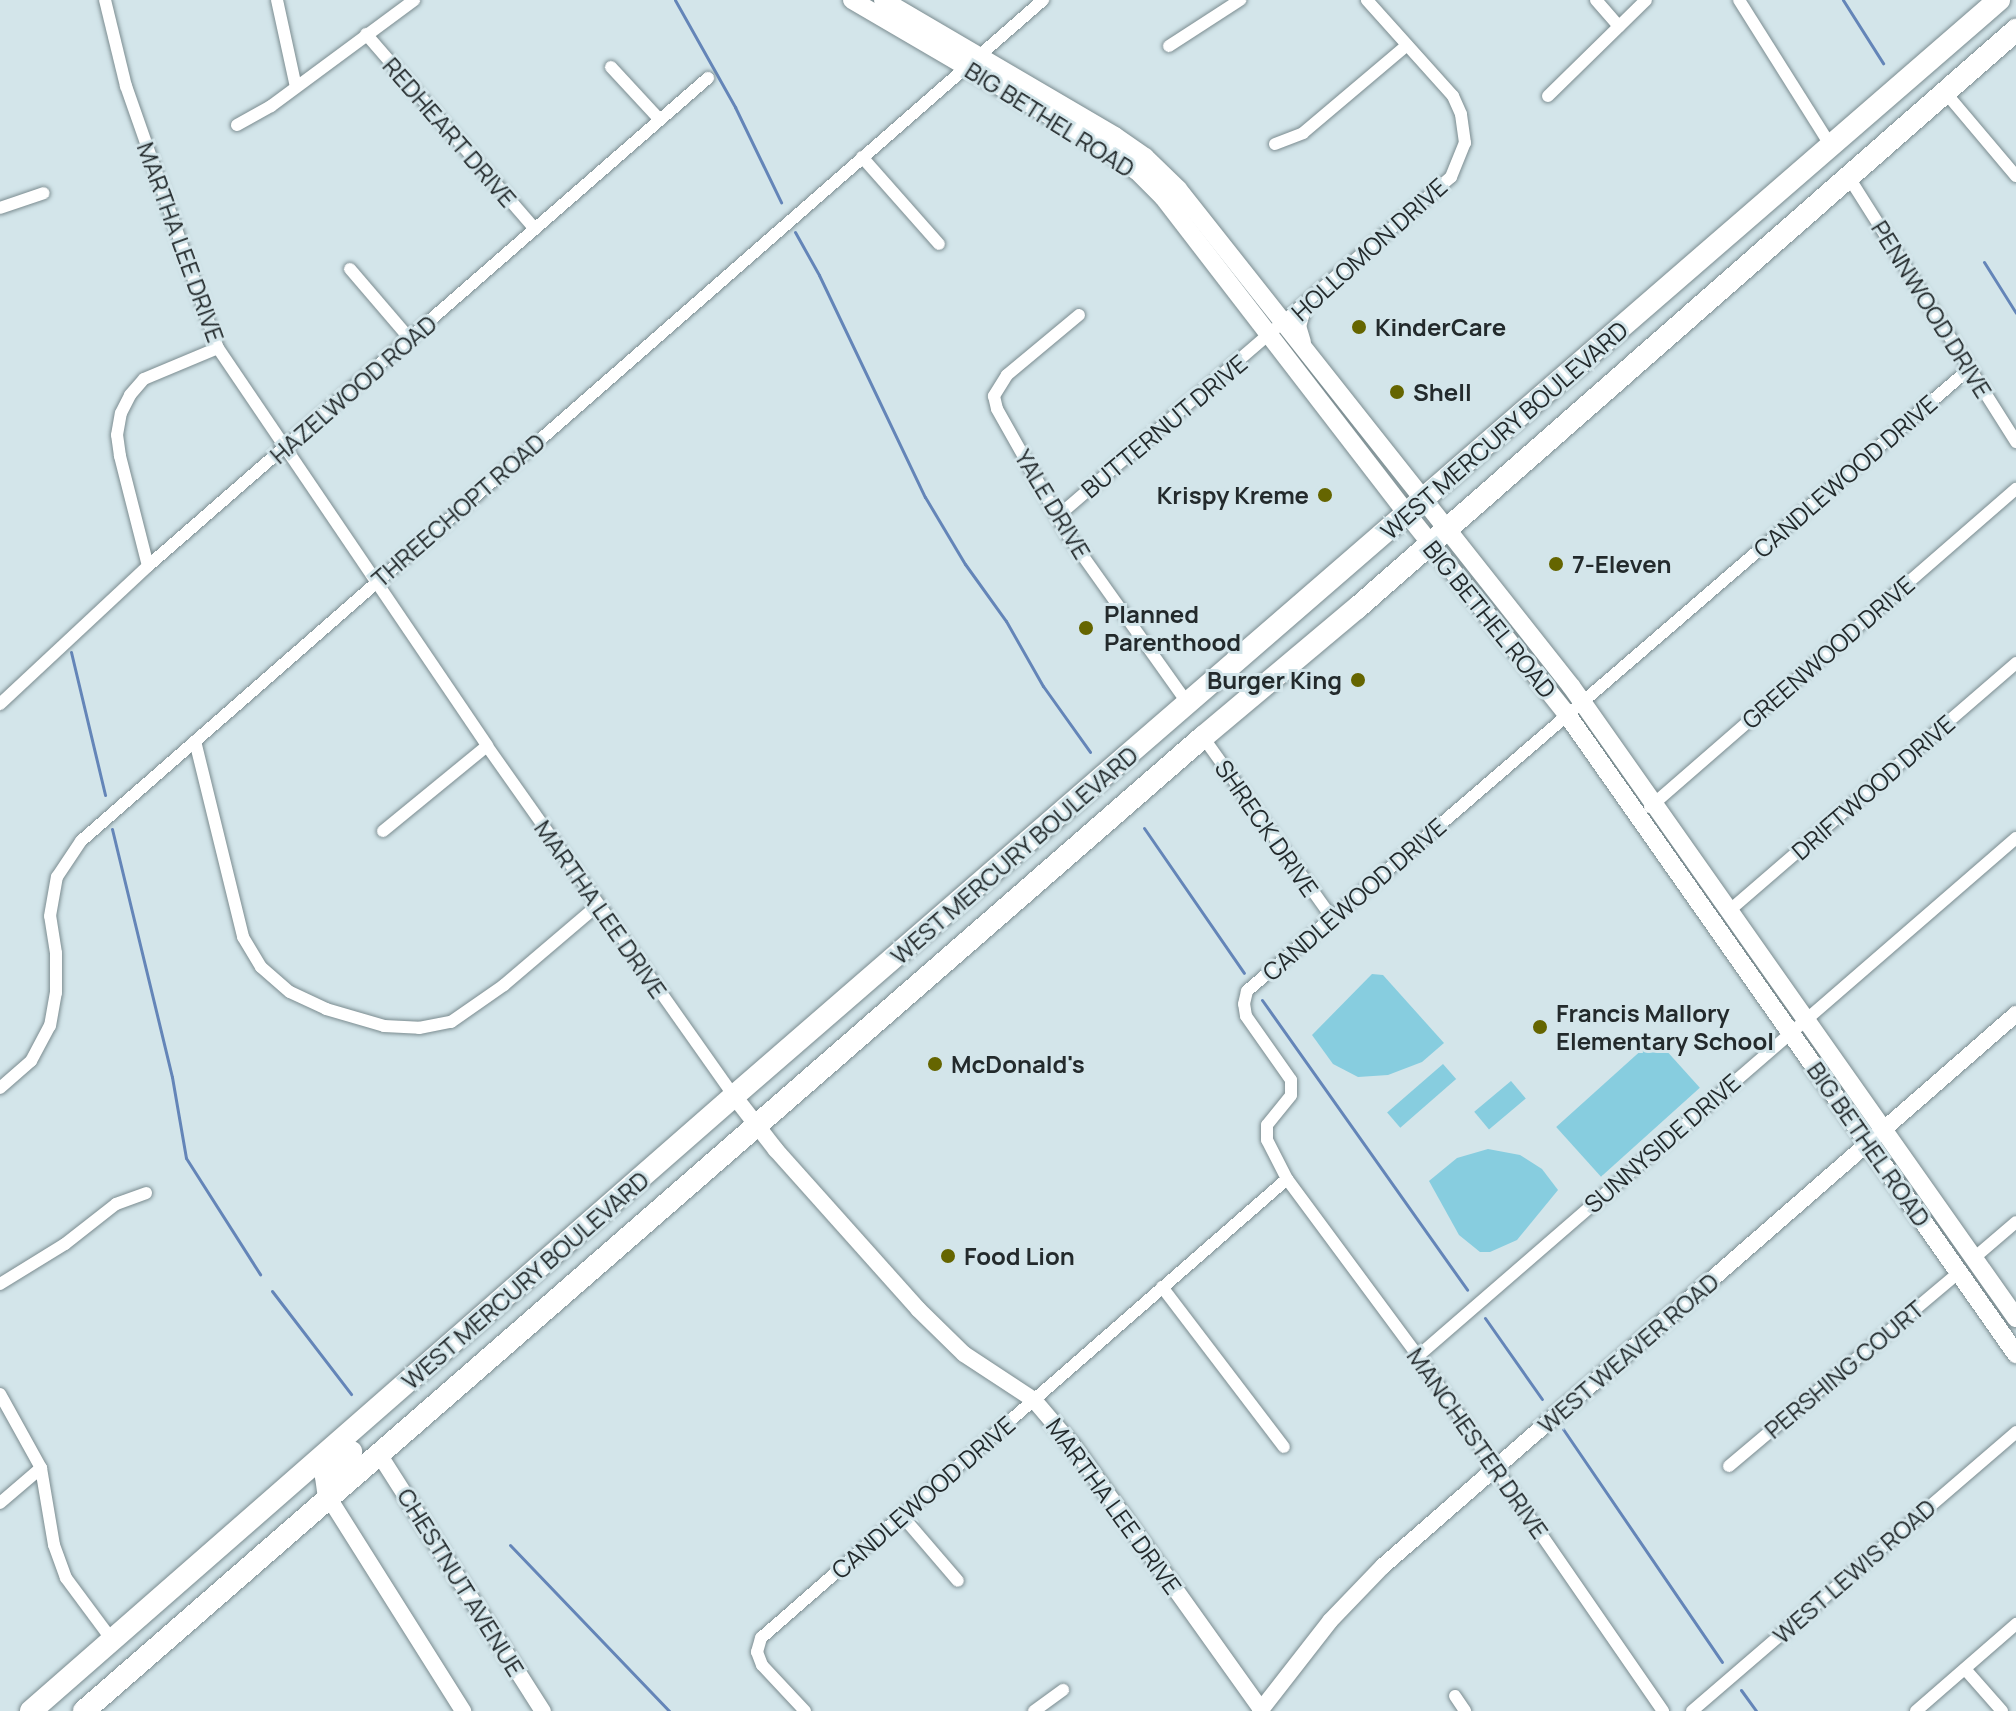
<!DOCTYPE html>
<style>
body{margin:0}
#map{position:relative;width:2016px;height:1711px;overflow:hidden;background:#d3e5ea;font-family:Manrope,sans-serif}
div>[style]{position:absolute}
.green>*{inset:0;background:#87cddf;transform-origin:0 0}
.stream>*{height:3px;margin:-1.5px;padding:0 1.5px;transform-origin:1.5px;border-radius:1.5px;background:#6485b8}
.roads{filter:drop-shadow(0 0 2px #7b8c90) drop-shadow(0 0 2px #7b8c90)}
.minor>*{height:12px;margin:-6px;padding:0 6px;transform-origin:6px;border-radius:6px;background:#fff}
.tertiary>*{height:16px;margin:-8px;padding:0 8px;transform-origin:8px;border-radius:8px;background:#fff}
.secondary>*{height:18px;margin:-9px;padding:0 9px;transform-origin:9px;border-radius:9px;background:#fff}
.trunk>*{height:22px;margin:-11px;padding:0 11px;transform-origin:11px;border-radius:11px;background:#fff}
.dots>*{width:22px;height:22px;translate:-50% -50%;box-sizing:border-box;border:4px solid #d3e5ea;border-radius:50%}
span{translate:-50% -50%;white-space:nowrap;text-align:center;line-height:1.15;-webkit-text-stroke:6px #d3e5ea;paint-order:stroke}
.street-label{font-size:24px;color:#232a2c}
.poi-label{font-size:24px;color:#232a2c;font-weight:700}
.left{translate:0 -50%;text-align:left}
.right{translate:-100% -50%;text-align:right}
</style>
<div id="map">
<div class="green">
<i style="clip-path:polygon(1372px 974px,1383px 975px,1444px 1043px,1422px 1062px,1388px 1075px,1358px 1077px,1333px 1064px,1312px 1035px)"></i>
<i style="left:1655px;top:1038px;width:67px;height:133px;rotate:48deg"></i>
<i style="left:1443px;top:1064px;width:20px;height:74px;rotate:49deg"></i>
<i style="left:1511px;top:1081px;width:23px;height:48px;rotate:50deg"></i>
<i style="clip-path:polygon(1488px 1149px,1520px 1155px,1542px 1169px,1558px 1190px,1517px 1240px,1490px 1252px,1480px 1252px,1459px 1235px,1429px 1181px,1457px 1158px)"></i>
</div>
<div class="stream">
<i style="left:675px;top:0;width:123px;rotate:60.7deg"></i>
<i style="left:735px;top:107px;width:106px;rotate:64.2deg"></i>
<i style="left:1843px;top:0;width:75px;rotate:57.6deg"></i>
<i style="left:795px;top:232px;width:49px;rotate:60.8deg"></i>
<i style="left:819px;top:275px;width:246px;rotate:64.5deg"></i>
<i style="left:925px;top:497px;width:78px;rotate:59.2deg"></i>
<i style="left:965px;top:564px;width:70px;rotate:54.3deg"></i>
<i style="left:1006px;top:621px;width:75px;rotate:60.4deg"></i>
<i style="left:1043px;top:686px;width:81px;rotate:54.5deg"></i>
<i style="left:1984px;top:262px;width:60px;rotate:57.9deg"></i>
<i style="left:71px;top:652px;width:147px;rotate:76.6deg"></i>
<i style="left:1144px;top:828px;width:176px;rotate:55.4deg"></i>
<i style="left:112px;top:829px;width:255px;rotate:76.4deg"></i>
<i style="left:172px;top:1077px;width:82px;rotate:80.2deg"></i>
<i style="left:186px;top:1158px;width:138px;rotate:57.5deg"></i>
<i style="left:1262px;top:1000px;width:355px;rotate:54.7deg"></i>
<i style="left:272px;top:1291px;width:130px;rotate:52.5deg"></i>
<i style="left:1485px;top:1318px;width:99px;rotate:54.9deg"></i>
<i style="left:1563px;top:1429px;width:282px;rotate:55.7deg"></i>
<i style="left:510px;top:1545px;width:230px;rotate:46.2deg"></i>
<i style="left:1741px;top:1690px;width:26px;rotate:54deg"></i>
</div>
<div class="roads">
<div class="minor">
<i style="left:105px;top:0;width:89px;rotate:76.3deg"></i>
<i style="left:126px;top:86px;width:278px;rotate:70.7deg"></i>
<i style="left:218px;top:348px;width:480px;rotate:55.9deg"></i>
<i style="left:487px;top:746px;width:428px;rotate:54.8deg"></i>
<i style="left:277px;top:0;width:89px;rotate:77.7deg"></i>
<i style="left:1596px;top:0;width:35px;rotate:49deg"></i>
<i style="left:1739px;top:0;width:173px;rotate:57.8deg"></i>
<i style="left:366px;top:34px;width:258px;rotate:49.1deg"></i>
<i style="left:1169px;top:46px;width:85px;rotate:-32.9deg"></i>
<i style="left:611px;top:67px;width:72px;rotate:47.2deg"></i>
<i style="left:1945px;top:92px;width:110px;rotate:49.8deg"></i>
<i style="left:1548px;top:96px;width:137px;rotate:-44.4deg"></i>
<i style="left:237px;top:125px;width:39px;rotate:-29deg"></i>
<i style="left:271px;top:106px;width:178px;rotate:-36.5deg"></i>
<i style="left:1275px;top:144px;width:30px;rotate:-21deg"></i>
<i style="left:1303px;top:133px;width:136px;rotate:-40.2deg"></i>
<i style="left:862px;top:157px;width:116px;rotate:48.5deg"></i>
<i style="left:1848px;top:176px;width:315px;rotate:57.7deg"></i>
<i style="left:0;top:208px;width:46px;rotate:-18.8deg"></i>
<i style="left:350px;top:269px;width:92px;rotate:49.4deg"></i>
<i style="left:1079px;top:315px;width:94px;rotate:140.2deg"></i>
<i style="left:1007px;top:375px;width:25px;rotate:122deg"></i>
<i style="left:994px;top:396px;width:13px;rotate:77deg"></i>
<i style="left:997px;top:409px;width:145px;rotate:60.6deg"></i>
<i style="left:1068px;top:535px;width:207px;rotate:54.6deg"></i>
<i style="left:1058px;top:516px;width:519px;rotate:-40.78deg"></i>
<i style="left:1451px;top:177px;width:37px;rotate:-68deg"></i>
<i style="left:1465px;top:143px;width:29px;rotate:-98deg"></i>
<i style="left:1461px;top:114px;width:20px;rotate:-114deg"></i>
<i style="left:1453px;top:96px;width:129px;rotate:-131.9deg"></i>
<i style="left:148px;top:566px;width:114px;rotate:-104.3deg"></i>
<i style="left:120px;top:456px;width:21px;rotate:-98deg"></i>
<i style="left:117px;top:435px;width:22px;rotate:-80deg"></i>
<i style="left:121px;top:413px;width:20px;rotate:-63deg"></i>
<i style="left:130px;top:395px;width:21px;rotate:-49deg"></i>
<i style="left:144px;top:379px;width:80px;rotate:-22.7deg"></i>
<i style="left:0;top:704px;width:202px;rotate:-43deg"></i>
<i style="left:148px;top:566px;width:743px;rotate:-41.07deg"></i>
<i style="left:1203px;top:737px;width:222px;rotate:54.5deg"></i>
<i style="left:195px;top:741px;width:202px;rotate:76.2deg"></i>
<i style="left:243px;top:937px;width:35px;rotate:59deg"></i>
<i style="left:261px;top:967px;width:38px;rotate:41deg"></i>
<i style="left:290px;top:992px;width:40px;rotate:25deg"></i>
<i style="left:326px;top:1009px;width:60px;rotate:16.3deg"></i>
<i style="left:384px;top:1026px;width:35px;rotate:3deg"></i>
<i style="left:419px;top:1028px;width:33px;rotate:-11deg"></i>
<i style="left:451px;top:1022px;width:65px;rotate:-34.9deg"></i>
<i style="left:504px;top:985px;width:123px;rotate:-40.4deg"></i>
<i style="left:1650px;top:807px;width:485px;rotate:-41deg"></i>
<i style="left:383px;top:831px;width:134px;rotate:-39.3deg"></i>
<i style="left:1730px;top:910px;width:378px;rotate:-40.8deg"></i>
<i style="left:0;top:1088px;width:41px;rotate:-41.1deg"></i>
<i style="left:31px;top:1061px;width:40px;rotate:-62deg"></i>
<i style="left:50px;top:1026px;width:34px;rotate:-80deg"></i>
<i style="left:56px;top:993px;width:40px;rotate:-90deg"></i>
<i style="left:56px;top:953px;width:37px;rotate:-99deg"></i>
<i style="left:50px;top:916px;width:40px;rotate:-80deg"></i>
<i style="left:57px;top:877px;width:43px;rotate:-56.3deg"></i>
<i style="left:81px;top:841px;width:1278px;rotate:-41.16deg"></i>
<i style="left:1974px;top:1258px;width:55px;rotate:-40.6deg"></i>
<i style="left:0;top:1284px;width:76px;rotate:-31.6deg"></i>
<i style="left:65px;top:1244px;width:65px;rotate:-38.1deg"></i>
<i style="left:116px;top:1204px;width:32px;rotate:-20deg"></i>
<i style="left:1162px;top:1287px;width:201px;rotate:52.7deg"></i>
<i style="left:1418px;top:1356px;width:791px;rotate:-40.9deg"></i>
<i style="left:0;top:1394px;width:85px;rotate:61deg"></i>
<i style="left:41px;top:1468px;width:78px;rotate:80.4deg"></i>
<i style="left:54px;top:1545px;width:35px;rotate:70deg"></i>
<i style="left:66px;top:1578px;width:77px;rotate:53.4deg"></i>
<i style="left:1729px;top:1466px;width:301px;rotate:-40.1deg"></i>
<i style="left:0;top:1503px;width:54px;rotate:-40.5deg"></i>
<i style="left:903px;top:1517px;width:84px;rotate:49.3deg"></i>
<i style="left:1965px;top:1669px;width:56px;rotate:48.6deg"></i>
<i style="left:1455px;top:1696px;width:18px;rotate:56deg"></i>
<i style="left:805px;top:1711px;width:63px;rotate:-133.1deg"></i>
<i style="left:762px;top:1665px;width:14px;rotate:-111deg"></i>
<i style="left:757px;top:1652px;width:15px;rotate:-74deg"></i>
<i style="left:761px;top:1638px;width:698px;rotate:-41.11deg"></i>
<i style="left:1034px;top:1711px;width:36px;rotate:-36deg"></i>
<i style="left:1663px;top:1711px;width:431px;rotate:-124.6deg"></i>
<i style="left:1418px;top:1356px;width:220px;rotate:-126.5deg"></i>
<i style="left:1287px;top:1179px;width:44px;rotate:-117.1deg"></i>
<i style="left:1267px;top:1140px;width:15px;rotate:-90deg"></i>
<i style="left:1267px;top:1125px;width:38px;rotate:-51deg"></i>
<i style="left:1291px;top:1095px;width:15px;rotate:-90deg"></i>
<i style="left:1291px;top:1080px;width:78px;rotate:-125.1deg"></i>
<i style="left:1246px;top:1016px;width:12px;rotate:-99deg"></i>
<i style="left:1244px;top:1004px;width:13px;rotate:-77deg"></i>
<i style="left:1247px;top:991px;width:953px;rotate:-40.74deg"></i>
<i style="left:1692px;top:1711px;width:428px;rotate:-40.7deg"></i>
<i style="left:1916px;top:1711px;width:133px;rotate:-41deg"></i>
</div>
<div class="tertiary">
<i style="left:734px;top:1096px;width:68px;rotate:52.1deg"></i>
<i style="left:776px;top:1150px;width:213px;rotate:48.2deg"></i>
<i style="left:918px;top:1309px;width:64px;rotate:44.4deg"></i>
<i style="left:964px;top:1354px;width:84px;rotate:33.3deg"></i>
<i style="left:1034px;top:1400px;width:62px;rotate:49.6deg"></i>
<i style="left:1074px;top:1447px;width:324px;rotate:54.5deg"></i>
<i style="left:379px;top:1454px;width:305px;rotate:57.5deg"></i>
<i style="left:329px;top:1498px;width:252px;rotate:57.8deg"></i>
<i style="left:1260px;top:1711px;width:114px;rotate:-52.1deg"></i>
<i style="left:1330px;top:1621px;width:76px;rotate:-46.1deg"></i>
<i style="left:1383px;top:1566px;width:840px;rotate:-41.09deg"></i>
</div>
<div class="secondary">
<i style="left:852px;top:0;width:293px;rotate:30.3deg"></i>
<i style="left:1105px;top:148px;width:39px;rotate:36deg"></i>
<i style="left:1137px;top:171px;width:37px;rotate:45deg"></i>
<i style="left:1163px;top:197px;width:400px;rotate:52.4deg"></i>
<i style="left:1407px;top:514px;width:258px;rotate:51.4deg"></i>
<i style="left:1568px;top:716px;width:780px;rotate:54.92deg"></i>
<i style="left:883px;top:0;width:269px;rotate:30.4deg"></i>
<i style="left:1115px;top:136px;width:37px;rotate:35deg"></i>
<i style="left:1145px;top:157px;width:46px;rotate:44.1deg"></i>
<i style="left:1178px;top:189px;width:634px;rotate:51.67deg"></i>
<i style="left:1571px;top:686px;width:773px;rotate:54.85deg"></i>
<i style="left:1302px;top:309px;width:18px;rotate:106deg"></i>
<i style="left:1297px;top:326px;width:17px;rotate:73deg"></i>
</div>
<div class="trunk">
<i style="left:329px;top:1498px;width:22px;rotate:-98deg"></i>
<i style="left:326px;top:1476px;width:35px;rotate:-44deg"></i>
<i style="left:31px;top:1711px;width:934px;rotate:-41.18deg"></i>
<i style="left:734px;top:1096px;width:1674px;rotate:-40.91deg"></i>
<i style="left:84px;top:1711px;width:1484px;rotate:-41.04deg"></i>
<i style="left:1203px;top:737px;width:201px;rotate:-40deg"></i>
<i style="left:1357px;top:608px;width:877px;rotate:-41.25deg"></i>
</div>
</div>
<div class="dots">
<i style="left:1359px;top:327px;background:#656500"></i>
<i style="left:1397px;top:392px;background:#656500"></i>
<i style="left:1325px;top:495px;background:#656500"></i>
<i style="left:1556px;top:564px;background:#656500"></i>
<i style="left:1086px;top:628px;background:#656500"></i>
<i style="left:1358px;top:680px;background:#656500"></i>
<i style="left:1540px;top:1027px;background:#656500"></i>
<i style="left:935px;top:1064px;background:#656500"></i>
<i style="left:948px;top:1256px;background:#656500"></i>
</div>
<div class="street-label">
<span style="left:1050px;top:119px;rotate:32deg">BIG BETHEL ROAD</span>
<span style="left:450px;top:132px;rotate:49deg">REDHEART DRIVE</span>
<span style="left:181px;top:242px;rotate:70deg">MARTHA LEE DRIVE</span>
<span style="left:1369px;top:249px;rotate:-42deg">HOLLOMON DRIVE</span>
<span style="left:1932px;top:309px;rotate:58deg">PENNWOOD DRIVE</span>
<span style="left:353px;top:389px;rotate:-41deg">HAZELWOOD ROAD</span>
<span style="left:1164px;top:426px;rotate:-40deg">BUTTERNUT DRIVE</span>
<span style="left:1504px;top:430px;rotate:-41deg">WEST MERCURY BOULEVARD</span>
<span style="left:1845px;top:476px;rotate:-41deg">CANDLEWOOD DRIVE</span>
<span style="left:1053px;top:504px;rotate:59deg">YALE DRIVE</span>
<span style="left:458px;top:510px;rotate:-41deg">THREECHOPT ROAD</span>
<span style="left:1490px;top:619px;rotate:51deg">BIG BETHEL ROAD</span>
<span style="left:1828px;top:652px;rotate:-41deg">GREENWOOD DRIVE</span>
<span style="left:1873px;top:787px;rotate:-41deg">DRIFTWOOD DRIVE</span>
<span style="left:1267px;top:828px;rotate:55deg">SHRECK DRIVE</span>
<span style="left:1014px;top:855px;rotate:-41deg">WEST MERCURY BOULEVARD</span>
<span style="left:1354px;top:899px;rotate:-41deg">CANDLEWOOD DRIVE</span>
<span style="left:601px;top:909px;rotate:55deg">MARTHA LEE DRIVE</span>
<span style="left:1662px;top:1143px;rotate:-41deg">SUNNYSIDE DRIVE</span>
<span style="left:1869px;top:1144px;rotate:55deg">BIG BETHEL ROAD</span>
<span style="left:525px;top:1280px;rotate:-41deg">WEST MERCURY BOULEVARD</span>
<span style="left:1628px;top:1353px;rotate:-41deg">WEST WEAVER ROAD</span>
<span style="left:1844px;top:1369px;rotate:-40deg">PERSHING COURT</span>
<span style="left:1478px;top:1443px;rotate:55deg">MANCHESTER DRIVE</span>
<span style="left:923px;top:1497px;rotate:-41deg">CANDLEWOOD DRIVE</span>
<span style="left:1114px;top:1506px;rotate:54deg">MARTHA LEE DRIVE</span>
<span style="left:1854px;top:1571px;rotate:-41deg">WEST LEWIS ROAD</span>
<span style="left:461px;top:1582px;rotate:58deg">CHESTNUT AVENUE</span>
</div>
<div class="poi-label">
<span class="left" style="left:1375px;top:327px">KinderCare</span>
<span class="left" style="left:1413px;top:392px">Shell</span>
<span class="right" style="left:1309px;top:495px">Krispy Kreme</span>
<span class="left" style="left:1572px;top:564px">7-Eleven</span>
<span class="left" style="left:1104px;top:628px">Planned<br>Parenthood</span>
<span class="right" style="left:1342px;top:680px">Burger King</span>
<span class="left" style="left:1556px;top:1027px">Francis Mallory<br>Elementary School</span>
<span class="left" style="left:951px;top:1064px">McDonald's</span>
<span class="left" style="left:964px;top:1256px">Food Lion</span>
</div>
</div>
